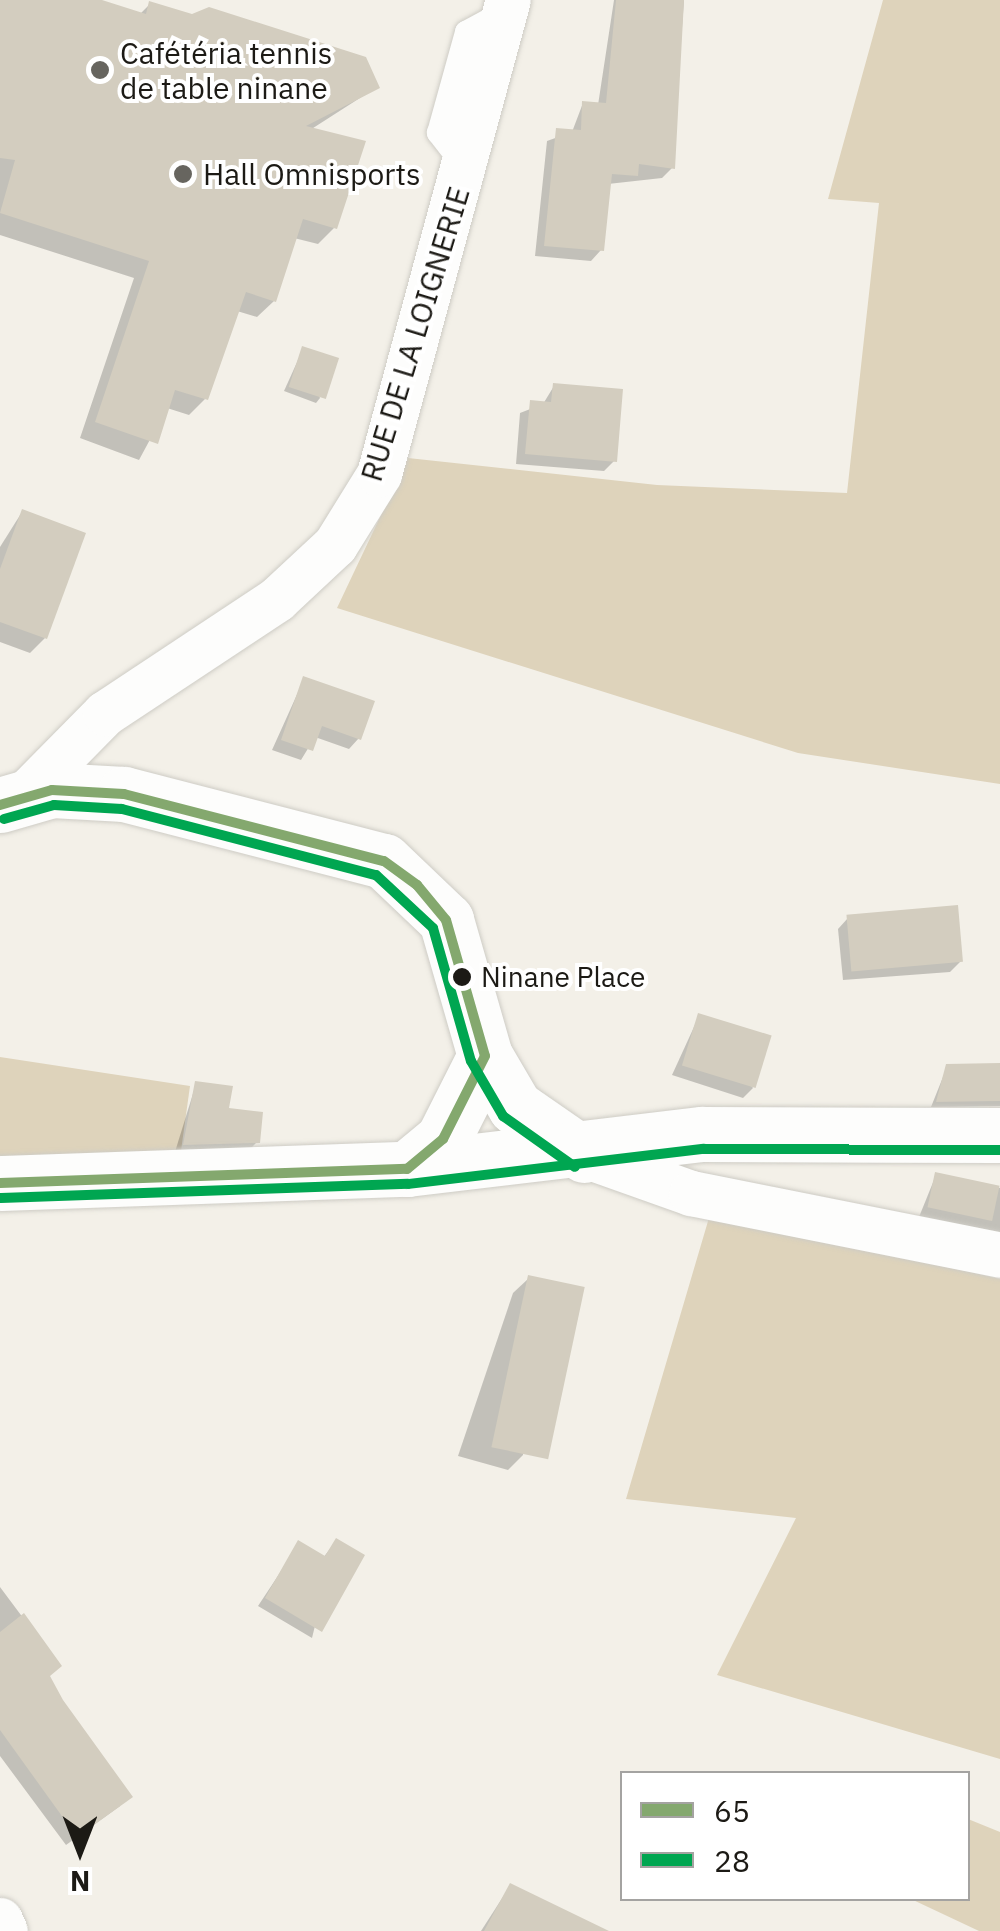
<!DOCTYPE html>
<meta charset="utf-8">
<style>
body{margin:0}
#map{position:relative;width:1000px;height:1931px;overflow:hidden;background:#f3f0e8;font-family:"IBM Plex Sans",sans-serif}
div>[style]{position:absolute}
.green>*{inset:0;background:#ded3bb}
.shadow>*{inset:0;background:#0003}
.building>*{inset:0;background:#d3cdbf;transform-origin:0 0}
.roads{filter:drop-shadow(0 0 2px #ceccc5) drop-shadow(0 0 2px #ceccc5)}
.service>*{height:22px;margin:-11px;padding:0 11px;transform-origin:11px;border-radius:11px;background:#fdfdfc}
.minor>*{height:45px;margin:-22.5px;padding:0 22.5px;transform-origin:22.5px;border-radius:22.5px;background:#fdfdfc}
.tertiary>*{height:55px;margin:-27.5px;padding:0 27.5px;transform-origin:27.5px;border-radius:27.5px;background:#fdfdfc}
.bus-1>*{height:10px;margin:-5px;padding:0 5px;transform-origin:5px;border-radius:5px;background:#84a86e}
.bus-2>*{height:10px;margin:-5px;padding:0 5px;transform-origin:5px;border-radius:5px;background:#00a651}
.dots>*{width:28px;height:28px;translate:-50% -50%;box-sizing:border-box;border:5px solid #fff;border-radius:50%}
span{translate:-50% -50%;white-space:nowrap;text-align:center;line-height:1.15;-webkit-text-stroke:8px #fff;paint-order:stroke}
.bus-label{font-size:28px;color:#1c1a15}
.left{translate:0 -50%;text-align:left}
.poi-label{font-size:30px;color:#1c1a15}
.street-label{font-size:30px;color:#1c1a15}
.legend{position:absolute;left:620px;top:1771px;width:350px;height:130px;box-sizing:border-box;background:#fff;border:2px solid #a4a3a1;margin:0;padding:12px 18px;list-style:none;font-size:30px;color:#1c1a15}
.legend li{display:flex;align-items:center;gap:20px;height:50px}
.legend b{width:50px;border:2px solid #a4a3a1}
.north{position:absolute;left:30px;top:1801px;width:100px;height:100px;-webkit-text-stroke:8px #fff;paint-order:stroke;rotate:180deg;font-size:28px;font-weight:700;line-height:40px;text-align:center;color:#1c1a15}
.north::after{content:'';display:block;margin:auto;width:35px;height:45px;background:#1c1a15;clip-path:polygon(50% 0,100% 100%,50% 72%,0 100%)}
</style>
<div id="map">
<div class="green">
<i style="clip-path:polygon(883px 0,1000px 0,1000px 784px,798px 753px,337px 608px,408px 458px,657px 485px,847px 493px,879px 203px,828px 199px)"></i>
<i style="clip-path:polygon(0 1057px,190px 1086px,180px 1158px,0 1160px)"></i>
<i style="clip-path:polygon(711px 1211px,1000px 1279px,1000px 1759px,717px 1675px,796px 1518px,626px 1499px)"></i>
<i style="clip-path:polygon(968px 1819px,1000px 1832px,1000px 1931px,979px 1931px,911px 1899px,968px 1898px)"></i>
</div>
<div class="shadow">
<i style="clip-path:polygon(0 0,93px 0,139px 15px,150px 4px,377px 87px,310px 130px,335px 227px,318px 244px,294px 238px,274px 301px,257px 317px,237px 311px,206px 398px,189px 415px,167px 408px,139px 460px,80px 438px,134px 278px,0 235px)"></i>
<i style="clip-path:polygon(614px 0,684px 0,672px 168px,662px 178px,608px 184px,601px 250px,591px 261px,535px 256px,547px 141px,572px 132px,583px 103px,598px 105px)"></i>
<i style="clip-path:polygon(303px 349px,320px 398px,316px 403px,284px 391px)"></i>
<i style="clip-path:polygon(554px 386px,614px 461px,604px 471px,516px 464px,520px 413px,543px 404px)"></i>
<i style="clip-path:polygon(22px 512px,45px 638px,30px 653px,0 642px,0 547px)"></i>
<i style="clip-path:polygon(304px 679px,359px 738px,349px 749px,315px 737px,301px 760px,272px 750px)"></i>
<i style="clip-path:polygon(848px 918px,961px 961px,950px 972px,843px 980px,838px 929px)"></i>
<i style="clip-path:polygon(699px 1016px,753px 1088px,743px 1098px,672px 1075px)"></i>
<i style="clip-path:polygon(947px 1067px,1000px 1069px,1000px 1106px,931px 1107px)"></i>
<i style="clip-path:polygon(196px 1084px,257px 1142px,247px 1152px,174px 1155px)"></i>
<i style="clip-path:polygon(936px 1175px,1000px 1188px,1000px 1232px,919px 1217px)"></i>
<i style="clip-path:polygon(529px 1278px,523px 1455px,508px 1470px,458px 1456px,513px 1293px)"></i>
<i style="clip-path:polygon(336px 1541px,312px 1638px,258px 1606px,299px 1544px,323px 1558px)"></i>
<i style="clip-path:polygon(0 1587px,59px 1666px,48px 1677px,120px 1806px,66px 1845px,0 1756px)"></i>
<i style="clip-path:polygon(510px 1886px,577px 1931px,481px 1931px)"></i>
</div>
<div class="building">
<i style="clip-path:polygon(0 0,102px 0,146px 14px,149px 1px,192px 14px,209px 7px,366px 57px,380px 88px,306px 126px,366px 141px,337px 229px,303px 219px,276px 302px,246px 292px,208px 400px,175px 390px,158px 444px,95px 422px,149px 261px,0 213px,15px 160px,0 158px)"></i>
<i style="clip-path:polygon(616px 0,684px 0,675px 169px,639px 164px,638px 176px,612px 174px,604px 251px,544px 246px,556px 128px,581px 130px,582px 101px,606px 103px)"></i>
<i style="left:302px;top:346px;width:39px;height:43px;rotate:18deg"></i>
<i style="clip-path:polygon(553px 383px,623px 389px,617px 462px,525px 454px,530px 400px,551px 402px)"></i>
<i style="clip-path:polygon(22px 509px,86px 533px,47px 639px,0 622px,0 569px)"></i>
<i style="clip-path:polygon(303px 676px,375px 701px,361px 740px,322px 726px,313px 751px,281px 740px)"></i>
<i style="left:958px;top:905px;width:57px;height:112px;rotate:85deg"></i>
<i style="left:698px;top:1013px;width:77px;height:55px;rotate:17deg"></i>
<i style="clip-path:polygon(1000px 1063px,1000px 1101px,936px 1102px,946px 1064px)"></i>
<i style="clip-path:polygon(195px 1081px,233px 1086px,229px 1108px,263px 1112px,260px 1143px,183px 1145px)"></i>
<i style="left:935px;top:1172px;width:66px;height:36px;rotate:12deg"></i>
<i style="left:528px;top:1275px;width:58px;height:176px;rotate:12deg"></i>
<i style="clip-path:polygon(336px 1538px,365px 1555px,322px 1632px,265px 1598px,298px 1540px,325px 1556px)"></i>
<i style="clip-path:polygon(24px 1613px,62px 1666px,50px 1676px,63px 1700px,133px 1797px,77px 1837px,0 1730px,0 1632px)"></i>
<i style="clip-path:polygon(510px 1883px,609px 1931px,484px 1931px)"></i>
</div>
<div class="roads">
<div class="service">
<i style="left:463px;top:165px;width:41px;rotate:-128deg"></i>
<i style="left:438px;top:133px;width:105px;rotate:-74.5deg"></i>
<i style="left:466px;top:32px;width:42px;rotate:-28.4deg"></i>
</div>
<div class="minor">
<i style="left:27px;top:792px;width:111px;rotate:-45.4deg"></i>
<i style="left:105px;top:713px;width:206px;rotate:-33.5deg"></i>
<i style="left:277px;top:599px;width:79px;rotate:-43deg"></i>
<i style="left:335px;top:545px;width:84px;rotate:-58.2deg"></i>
<i style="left:379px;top:474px;width:491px;rotate:-74.8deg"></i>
<i style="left:584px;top:1155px;width:114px;rotate:19.6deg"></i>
<i style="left:691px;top:1193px;width:315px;rotate:11.3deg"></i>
<i style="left:0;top:1920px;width:12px;rotate:66deg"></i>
</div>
<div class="tertiary">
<i style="left:0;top:805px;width:54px;rotate:-16.1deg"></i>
<i style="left:52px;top:790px;width:72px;rotate:3.2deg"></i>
<i style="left:124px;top:794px;width:268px;rotate:14.5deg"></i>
<i style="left:384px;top:861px;width:86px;rotate:43.6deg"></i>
<i style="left:446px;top:920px;width:141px;rotate:74deg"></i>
<i style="left:485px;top:1056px;width:59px;rotate:59.5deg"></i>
<i style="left:515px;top:1107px;width:84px;rotate:34.8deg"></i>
<i style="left:407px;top:1169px;width:47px;rotate:-39.8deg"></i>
<i style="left:443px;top:1139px;width:93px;rotate:-63.2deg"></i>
<i style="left:0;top:1183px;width:407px;rotate:-2deg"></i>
<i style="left:407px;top:1169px;width:297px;rotate:-6.8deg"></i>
<i style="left:702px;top:1134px;width:298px;rotate:0.2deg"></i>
</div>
</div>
<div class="bus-1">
<i style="left:0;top:805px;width:54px;rotate:-16.1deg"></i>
<i style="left:52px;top:790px;width:72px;rotate:3.2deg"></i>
<i style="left:124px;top:794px;width:268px;rotate:14.5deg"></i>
<i style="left:384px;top:861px;width:41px;rotate:36deg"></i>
<i style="left:417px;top:885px;width:45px;rotate:50.4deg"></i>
<i style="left:446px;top:920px;width:141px;rotate:74deg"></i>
<i style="left:485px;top:1056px;width:93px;rotate:116.8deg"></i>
<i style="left:443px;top:1139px;width:47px;rotate:140.2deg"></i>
<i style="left:0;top:1183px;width:407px;rotate:-2deg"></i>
</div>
<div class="bus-2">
<i style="left:4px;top:819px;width:52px;rotate:-15.6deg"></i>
<i style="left:54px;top:805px;width:68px;rotate:3.4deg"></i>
<i style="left:122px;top:809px;width:262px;rotate:14.6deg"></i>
<i style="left:376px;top:875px;width:78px;rotate:42.9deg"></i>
<i style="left:433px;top:928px;width:138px;rotate:74.1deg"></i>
<i style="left:471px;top:1061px;width:64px;rotate:59.8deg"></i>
<i style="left:503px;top:1116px;width:88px;rotate:35.3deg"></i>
<i style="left:1px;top:1198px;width:407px;rotate:-2deg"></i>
<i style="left:408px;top:1184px;width:297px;rotate:-6.8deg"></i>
<i style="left:703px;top:1149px;width:297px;rotate:0.2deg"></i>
</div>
<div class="dots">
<i style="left:100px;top:70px;background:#67655f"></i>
<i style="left:183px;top:174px;background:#67655f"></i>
<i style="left:462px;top:977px;background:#1c1a15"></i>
</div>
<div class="bus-label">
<span class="left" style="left:481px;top:977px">Ninane Place</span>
</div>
<div class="poi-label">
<span class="left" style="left:120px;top:70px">Cafétéria tennis<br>de table ninane</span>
<span class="left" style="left:203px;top:174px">Hall Omnisports</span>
</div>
<div class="street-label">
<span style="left:415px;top:334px;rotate:-73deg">RUE DE LA LOIGNERIE</span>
</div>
<ul class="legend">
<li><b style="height:12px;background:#84a86e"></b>65</li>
<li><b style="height:12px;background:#00a651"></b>28</li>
</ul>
<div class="north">N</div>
</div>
